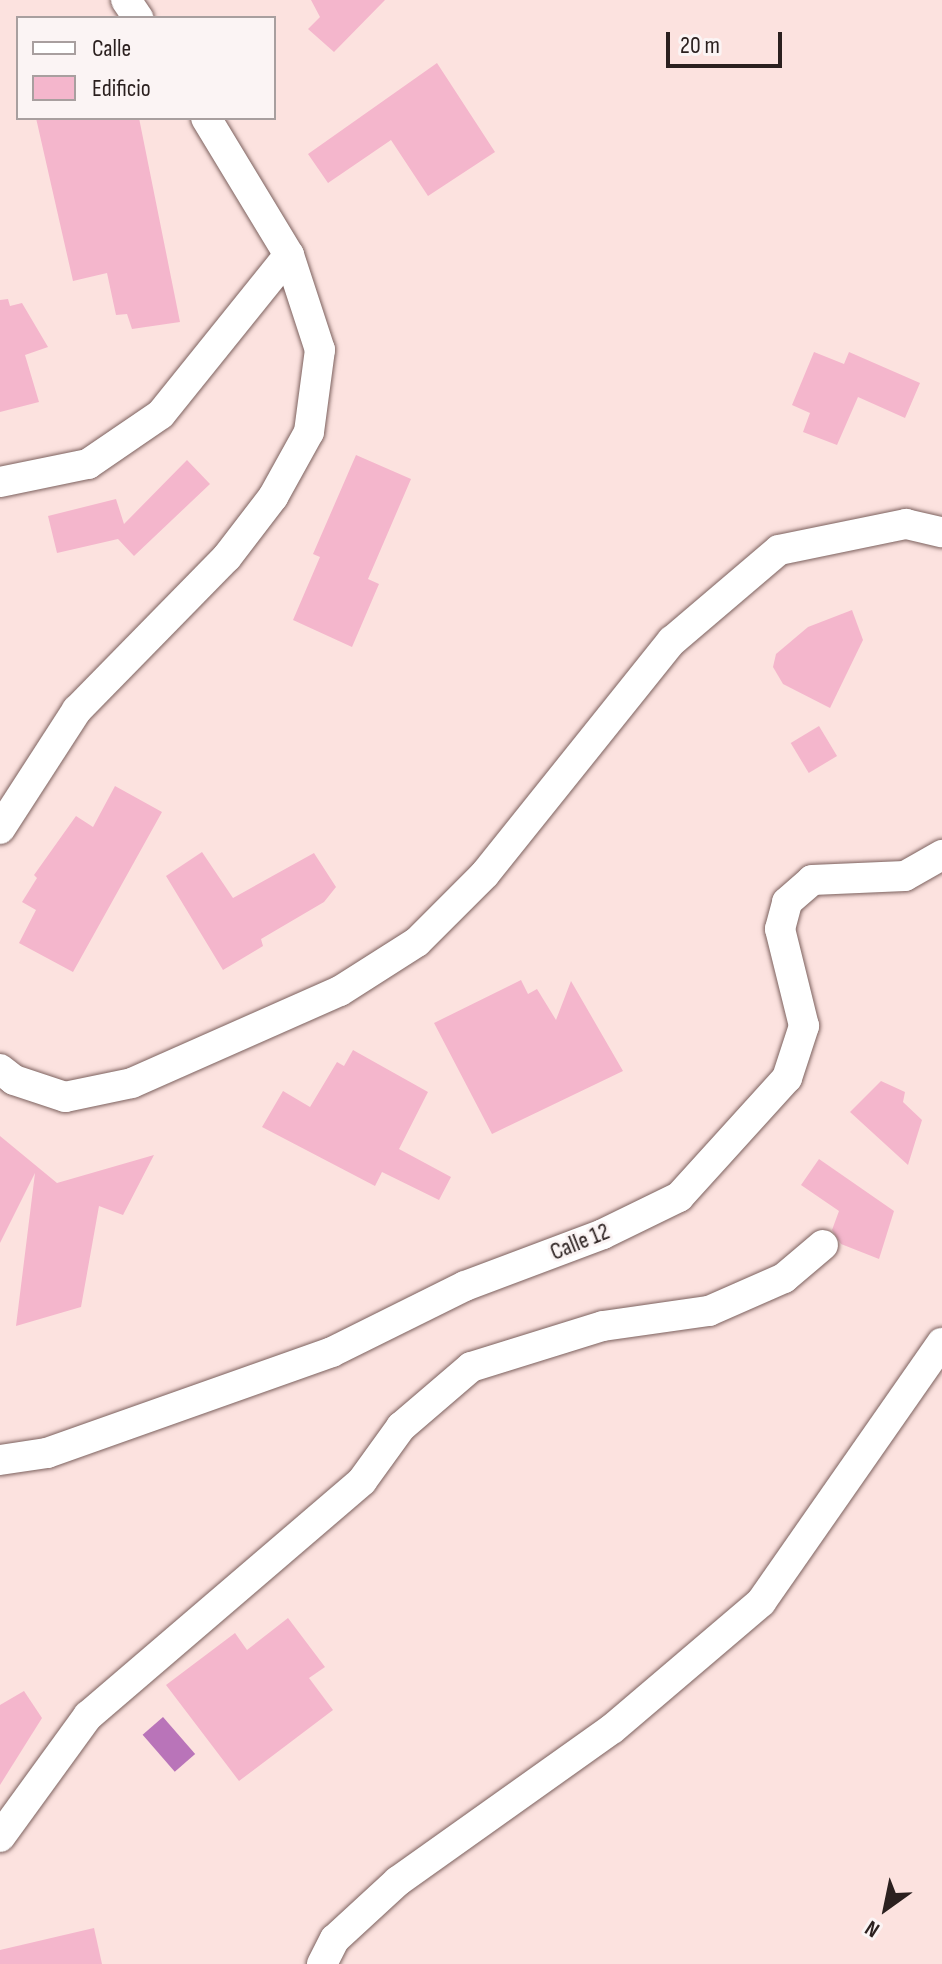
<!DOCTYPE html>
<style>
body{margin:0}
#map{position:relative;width:942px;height:1964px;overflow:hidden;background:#fce2df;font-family:"Sofia Sans Condensed",sans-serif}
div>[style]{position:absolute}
.water>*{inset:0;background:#b974b9;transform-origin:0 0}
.building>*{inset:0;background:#f4b6cc;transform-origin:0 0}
.roads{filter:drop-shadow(0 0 2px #7c615e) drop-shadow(0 0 2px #7c615e)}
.minor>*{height:30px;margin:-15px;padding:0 15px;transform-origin:15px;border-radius:15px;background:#fff}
span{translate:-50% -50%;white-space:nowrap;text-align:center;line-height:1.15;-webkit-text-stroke:6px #fbf4f4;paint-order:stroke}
.street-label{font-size:24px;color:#2b201f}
.legend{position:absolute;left:16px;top:16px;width:260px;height:104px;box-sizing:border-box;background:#fbf4f4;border:2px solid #a89f9f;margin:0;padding:10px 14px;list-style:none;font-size:24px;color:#2b201f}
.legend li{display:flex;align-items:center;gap:16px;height:40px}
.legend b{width:40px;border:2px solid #a89f9f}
.north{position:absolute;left:846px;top:1868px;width:80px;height:80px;-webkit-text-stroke:6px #fbf4f4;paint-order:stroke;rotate:213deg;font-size:22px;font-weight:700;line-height:32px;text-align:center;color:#2b201f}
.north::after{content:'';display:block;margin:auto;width:28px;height:36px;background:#2b201f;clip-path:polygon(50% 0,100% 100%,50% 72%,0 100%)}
.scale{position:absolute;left:666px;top:32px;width:116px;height:36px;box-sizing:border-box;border:4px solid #2b201f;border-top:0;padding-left:10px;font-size:24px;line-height:28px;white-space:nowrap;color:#2b201f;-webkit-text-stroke:6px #fbf4f4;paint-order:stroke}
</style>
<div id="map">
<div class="water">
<i style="left:163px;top:1717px;width:49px;height:27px;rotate:49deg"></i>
</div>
<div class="building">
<i style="clip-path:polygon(311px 0,385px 0,334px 52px,308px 29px,320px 17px)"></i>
<i style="clip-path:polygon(437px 63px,495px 152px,428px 196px,391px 140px,328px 183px,308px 154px)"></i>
<i style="clip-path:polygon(36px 118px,139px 118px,180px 322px,132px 329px,127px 314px,116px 315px,107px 273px,73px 281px)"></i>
<i style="clip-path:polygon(8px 299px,10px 306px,22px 303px,48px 347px,25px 355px,39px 402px,0 412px,0 300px)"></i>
<i style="clip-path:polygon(814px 352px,844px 364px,849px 352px,920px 383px,905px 418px,858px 397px,837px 445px,803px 432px,810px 413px,792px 405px)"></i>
<i style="clip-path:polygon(356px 455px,411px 479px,368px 579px,379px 584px,352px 647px,293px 620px,320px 557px,313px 554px)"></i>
<i style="clip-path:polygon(187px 460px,210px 484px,134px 556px,118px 539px,57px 553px,48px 516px,116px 499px,124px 524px)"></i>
<i style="clip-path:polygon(852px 610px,863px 640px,830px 708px,783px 684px,773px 667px,776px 654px,808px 627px)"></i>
<i style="left:819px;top:726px;width:35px;height:33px;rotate:59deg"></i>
<i style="clip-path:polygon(115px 786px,162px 812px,73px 972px,19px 943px,36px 910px,22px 902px,37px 878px,34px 875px,76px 816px,93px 827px)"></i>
<i style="clip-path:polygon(202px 852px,233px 898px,314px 853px,336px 887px,324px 902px,261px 939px,263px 946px,223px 970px,166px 876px)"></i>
<i style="clip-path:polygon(521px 980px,528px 994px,537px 989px,556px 1020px,571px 981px,623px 1071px,492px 1134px,434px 1023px)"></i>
<i style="clip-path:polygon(353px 1050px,428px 1092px,399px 1149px,451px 1177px,439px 1200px,382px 1172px,375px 1186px,262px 1127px,283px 1091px,310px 1107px,337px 1062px,344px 1066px)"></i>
<i style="clip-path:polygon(881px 1081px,905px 1092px,903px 1102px,922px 1120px,908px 1165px,850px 1112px)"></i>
<i style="clip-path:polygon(0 1136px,57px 1183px,154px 1155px,123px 1215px,99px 1206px,81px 1307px,16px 1326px,35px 1173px,0 1243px)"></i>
<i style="clip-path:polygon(819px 1159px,894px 1211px,879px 1259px,841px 1244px,832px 1230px,839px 1211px,801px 1185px)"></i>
<i style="clip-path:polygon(288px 1618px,325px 1667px,309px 1678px,333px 1710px,239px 1781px,166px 1685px,235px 1633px,247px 1650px)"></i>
<i style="clip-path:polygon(24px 1691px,42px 1718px,0 1785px,0 1705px)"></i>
<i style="clip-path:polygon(94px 1928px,102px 1964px,0 1964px,0 1950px)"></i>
</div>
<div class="roads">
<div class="minor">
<i style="left:126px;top:0;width:22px;rotate:56deg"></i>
<i style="left:0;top:482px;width:90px;rotate:-11.6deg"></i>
<i style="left:88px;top:464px;width:88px;rotate:-34.4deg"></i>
<i style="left:161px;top:414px;width:204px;rotate:-51.2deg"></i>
<i style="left:0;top:829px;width:142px;rotate:-57.1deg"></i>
<i style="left:77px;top:710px;width:214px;rotate:-45.6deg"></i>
<i style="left:227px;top:557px;width:76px;rotate:-52.5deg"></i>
<i style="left:273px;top:497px;width:74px;rotate:-61deg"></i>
<i style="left:309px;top:432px;width:83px;rotate:-82.4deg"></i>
<i style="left:320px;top:350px;width:100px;rotate:-108.1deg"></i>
<i style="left:289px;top:255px;width:160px;rotate:-121.2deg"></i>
<i style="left:0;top:1069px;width:18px;rotate:38deg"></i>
<i style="left:14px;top:1080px;width:54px;rotate:18.4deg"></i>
<i style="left:65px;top:1097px;width:68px;rotate:-11.8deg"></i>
<i style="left:132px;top:1083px;width:227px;rotate:-23.9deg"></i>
<i style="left:340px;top:991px;width:91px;rotate:-32.5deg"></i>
<i style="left:417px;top:942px;width:96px;rotate:-45deg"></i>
<i style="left:485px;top:874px;width:299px;rotate:-51.3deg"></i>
<i style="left:672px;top:641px;width:140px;rotate:-40.4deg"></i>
<i style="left:779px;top:550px;width:130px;rotate:-11.6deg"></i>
<i style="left:906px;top:524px;width:37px;rotate:13deg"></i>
<i style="left:0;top:1460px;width:48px;rotate:-8.5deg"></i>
<i style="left:47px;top:1453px;width:302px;rotate:-19.5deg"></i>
<i style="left:332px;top:1352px;width:148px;rotate:-26.4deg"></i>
<i style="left:465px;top:1286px;width:147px;rotate:-20.6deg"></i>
<i style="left:603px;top:1234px;width:85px;rotate:-26deg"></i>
<i style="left:679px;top:1197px;width:161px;rotate:-47.8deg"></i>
<i style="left:787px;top:1078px;width:55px;rotate:-71.9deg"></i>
<i style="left:804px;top:1026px;width:100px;rotate:-103.9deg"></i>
<i style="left:780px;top:929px;width:28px;rotate:-75deg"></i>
<i style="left:787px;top:902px;width:33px;rotate:-41deg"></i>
<i style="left:812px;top:880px;width:93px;rotate:-2.5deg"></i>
<i style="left:905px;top:876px;width:43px;rotate:-29.6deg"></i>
<i style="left:0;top:1837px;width:150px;rotate:-54deg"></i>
<i style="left:88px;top:1716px;width:361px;rotate:-40.6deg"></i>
<i style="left:362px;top:1481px;width:67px;rotate:-54.2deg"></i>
<i style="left:401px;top:1427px;width:92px;rotate:-40.6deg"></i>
<i style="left:471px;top:1367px;width:138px;rotate:-17.3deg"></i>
<i style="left:603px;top:1326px;width:107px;rotate:-8.1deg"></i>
<i style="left:709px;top:1311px;width:82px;rotate:-23.7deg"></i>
<i style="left:784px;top:1278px;width:51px;rotate:-40.2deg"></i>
<i style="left:322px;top:1964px;width:28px;rotate:-63deg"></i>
<i style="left:335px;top:1939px;width:86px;rotate:-42.6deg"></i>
<i style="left:398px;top:1881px;width:262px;rotate:-35.4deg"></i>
<i style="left:612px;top:1729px;width:196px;rotate:-40.4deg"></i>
<i style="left:761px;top:1602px;width:316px;rotate:-55.1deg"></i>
</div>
</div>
<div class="street-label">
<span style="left:580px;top:1242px;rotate:-22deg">Calle 12</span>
</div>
<ul class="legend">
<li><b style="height:10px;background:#fff"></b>Calle</li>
<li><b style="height:22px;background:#f4b6cc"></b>Edificio</li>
</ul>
<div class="north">N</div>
<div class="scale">20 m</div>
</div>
